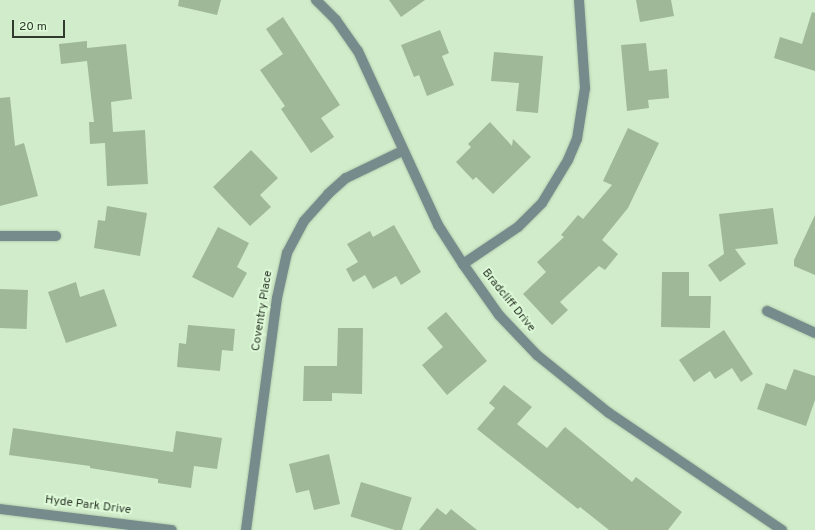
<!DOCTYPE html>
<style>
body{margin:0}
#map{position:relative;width:815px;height:530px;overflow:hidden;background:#d0ecca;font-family:Overpass,sans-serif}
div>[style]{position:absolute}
.building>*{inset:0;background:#9eb898;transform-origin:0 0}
.roads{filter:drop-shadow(0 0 1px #b0c9ab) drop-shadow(0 0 1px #b0c9ab)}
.minor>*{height:10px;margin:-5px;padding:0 5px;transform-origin:5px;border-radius:5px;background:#768b8c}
span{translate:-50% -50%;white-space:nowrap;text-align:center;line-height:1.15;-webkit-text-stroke:4px #ddf9d7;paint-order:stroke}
.street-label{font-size:12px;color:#303b2e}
.scale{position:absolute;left:12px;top:20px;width:53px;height:18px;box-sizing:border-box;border:2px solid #303b2e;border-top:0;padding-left:5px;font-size:12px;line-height:14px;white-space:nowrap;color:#303b2e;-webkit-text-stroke:3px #ddf9d7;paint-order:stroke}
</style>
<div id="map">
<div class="building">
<i style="clip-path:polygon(179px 0,221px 0,217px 15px,178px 6px)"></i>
<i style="clip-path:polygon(389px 0,425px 0,401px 17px)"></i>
<i style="clip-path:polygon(636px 0,671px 0,674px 16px,640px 22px)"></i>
<i style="clip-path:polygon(812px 12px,815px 13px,815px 71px,774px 58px,780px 37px,802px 44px)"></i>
<i style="clip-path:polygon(283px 17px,340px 105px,321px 118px,334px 137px,311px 153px,281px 109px,285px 106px,260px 70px,283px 54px,266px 29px)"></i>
<i style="clip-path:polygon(440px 30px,449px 53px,442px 56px,454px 85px,427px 96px,419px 75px,414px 77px,401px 45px)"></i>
<i style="clip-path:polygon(87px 41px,87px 48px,126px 44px,132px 99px,111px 102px,113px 132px,145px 130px,148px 184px,107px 186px,105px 143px,90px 144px,89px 122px,94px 122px,87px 61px,61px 64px,59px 44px)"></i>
<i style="clip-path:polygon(646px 43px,649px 71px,667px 69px,669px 98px,648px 100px,649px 108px,627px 111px,621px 45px)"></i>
<i style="clip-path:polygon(494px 52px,543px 56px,538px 113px,516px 111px,519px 83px,491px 81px)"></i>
<i style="clip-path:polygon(10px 97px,15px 146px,24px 143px,38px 196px,0 206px,0 98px)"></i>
<i style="clip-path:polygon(490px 122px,512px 146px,513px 139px,531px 157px,493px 194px,476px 177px,473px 180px,456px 162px,471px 147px,468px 144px)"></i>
<i style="clip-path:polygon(628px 128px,659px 143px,628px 208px,602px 240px,618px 254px,605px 270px,599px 266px,560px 302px,568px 310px,552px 325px,523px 294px,546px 272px,537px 262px,564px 237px,561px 235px,578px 215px,583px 219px,612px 185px,603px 181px)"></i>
<i style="clip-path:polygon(251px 150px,278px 178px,260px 195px,271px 207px,250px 226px,213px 187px)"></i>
<i style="clip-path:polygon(107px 206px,147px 213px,140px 256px,94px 248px,98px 220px,105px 221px)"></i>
<i style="clip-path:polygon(773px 208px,778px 244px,735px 249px,746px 264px,720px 282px,708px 265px,724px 254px,719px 214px)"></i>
<i style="clip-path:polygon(815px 215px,815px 275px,794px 266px,794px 260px)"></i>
<i style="clip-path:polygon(394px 225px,421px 272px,401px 285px,396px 276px,373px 289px,365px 275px,353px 282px,346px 269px,358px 262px,347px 244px,370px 231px,373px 237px)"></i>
<i style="clip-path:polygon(218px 227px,249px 243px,237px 267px,247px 273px,233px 298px,192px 277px)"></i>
<i style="clip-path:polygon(662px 272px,689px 272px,689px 296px,711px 296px,710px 328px,661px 327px)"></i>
<i style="clip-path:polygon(76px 282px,80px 297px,104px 289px,117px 326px,66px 343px,48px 292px)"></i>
<i style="left:0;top:289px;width:28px;height:39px;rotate:2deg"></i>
<i style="clip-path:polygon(446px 312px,487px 361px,447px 395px,422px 365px,443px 347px,427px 328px)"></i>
<i style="clip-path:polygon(188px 325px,235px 329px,233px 351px,222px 350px,220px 371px,177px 367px,179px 343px,186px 344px)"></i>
<i style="clip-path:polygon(338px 328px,363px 328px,362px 394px,332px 393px,332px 401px,303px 401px,304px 366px,337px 366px)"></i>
<i style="clip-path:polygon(724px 330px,753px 374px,741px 382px,732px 368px,715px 379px,710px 371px,694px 382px,679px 360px)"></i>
<i style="clip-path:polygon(794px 369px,815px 376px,815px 400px,806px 426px,757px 409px,766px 383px,786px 390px)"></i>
<i style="clip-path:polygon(504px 385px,532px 407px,517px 424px,547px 448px,565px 427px,632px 482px,636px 477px,682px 512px,668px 530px,609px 530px,580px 507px,578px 509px,477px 429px,495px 408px,489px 403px)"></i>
<i style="clip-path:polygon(13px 428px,173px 452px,176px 431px,222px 438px,217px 469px,194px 466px,191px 488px,158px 483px,158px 479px,90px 468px,90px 466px,9px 455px)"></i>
<i style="clip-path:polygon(329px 454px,340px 504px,314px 510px,309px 490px,296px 493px,289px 464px)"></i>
<i style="left:361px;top:482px;width:53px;height:36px;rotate:17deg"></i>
<i style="clip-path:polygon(437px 508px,446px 515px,451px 509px,477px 530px,419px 530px)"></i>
</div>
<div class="roads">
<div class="minor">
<i style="left:316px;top:0;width:28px;rotate:45deg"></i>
<i style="left:336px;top:20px;width:38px;rotate:55deg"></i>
<i style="left:358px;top:51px;width:192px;rotate:65.3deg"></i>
<i style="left:438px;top:225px;width:46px;rotate:57.3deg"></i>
<i style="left:463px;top:264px;width:62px;rotate:54.8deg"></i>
<i style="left:499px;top:315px;width:55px;rotate:46.5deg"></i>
<i style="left:537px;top:355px;width:92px;rotate:38.9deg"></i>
<i style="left:609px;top:413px;width:209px;rotate:34.1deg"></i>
<i style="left:0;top:236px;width:56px"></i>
<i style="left:463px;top:264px;width:66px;rotate:-33.9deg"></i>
<i style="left:518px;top:227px;width:34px;rotate:-45deg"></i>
<i style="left:542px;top:203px;width:50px;rotate:-58.8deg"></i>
<i style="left:568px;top:160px;width:23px;rotate:-67deg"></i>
<i style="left:577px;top:139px;width:52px;rotate:-81.1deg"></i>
<i style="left:585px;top:88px;width:88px;rotate:-93.9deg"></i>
<i style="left:767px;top:311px;width:53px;rotate:24.6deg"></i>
<i style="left:0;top:509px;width:173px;rotate:7deg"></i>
<i style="left:246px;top:530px;width:234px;rotate:-82.4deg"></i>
<i style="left:277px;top:298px;width:46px;rotate:-77.5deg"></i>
<i style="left:287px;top:253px;width:36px;rotate:-62deg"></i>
<i style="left:304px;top:221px;width:36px;rotate:-48deg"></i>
<i style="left:328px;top:194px;width:24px;rotate:-42deg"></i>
<i style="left:346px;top:178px;width:62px;rotate:-25.7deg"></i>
</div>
</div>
<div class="street-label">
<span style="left:508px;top:301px;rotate:51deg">Bradcliff Drive</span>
<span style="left:263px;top:311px;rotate:-81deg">Coventry Place</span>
<span style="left:88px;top:506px;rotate:7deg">Hyde Park Drive</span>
</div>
<div class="scale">20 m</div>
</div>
